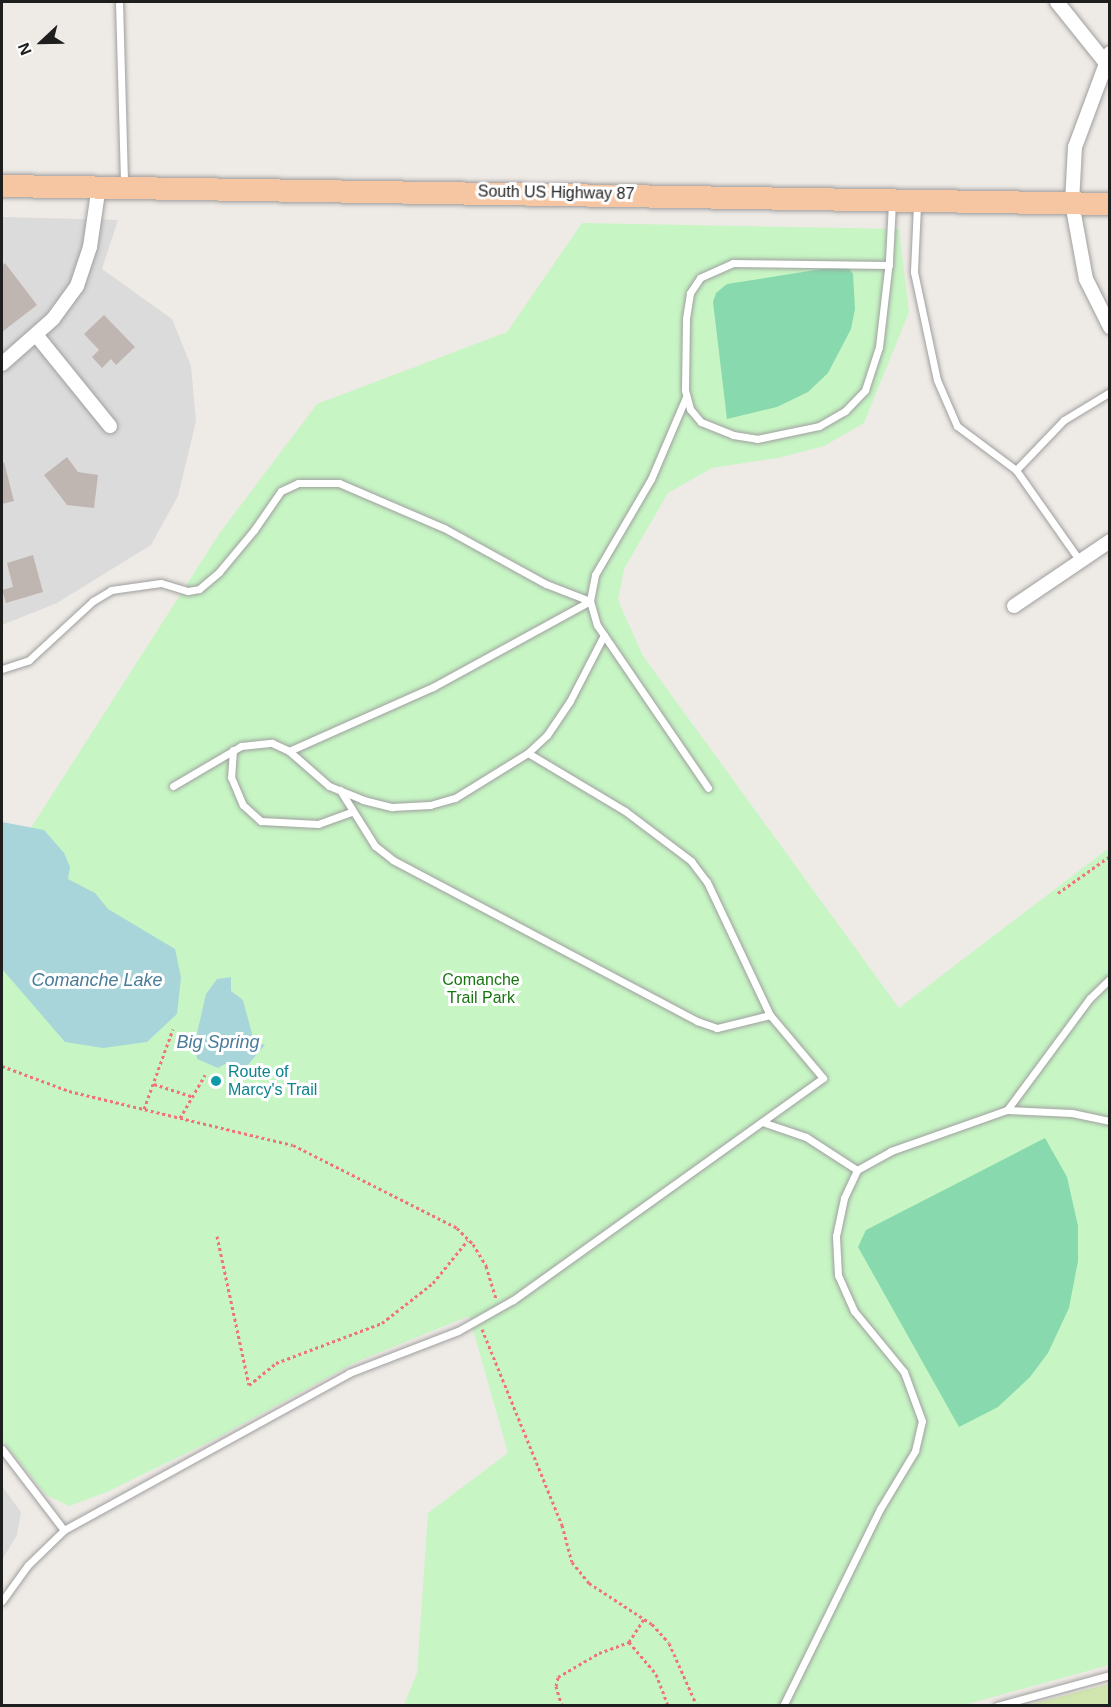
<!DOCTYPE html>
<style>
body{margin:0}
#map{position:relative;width:1111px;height:1707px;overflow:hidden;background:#eeeae5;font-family:Arial,sans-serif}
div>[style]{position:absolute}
.residential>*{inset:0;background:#dcdbdb}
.grass>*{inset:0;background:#d1e6ae}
.park>*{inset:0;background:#c7f6c4}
.pitch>*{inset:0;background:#88d9ae}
.water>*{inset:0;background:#a8d5d9}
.building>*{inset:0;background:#bfb5b1}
.path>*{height:3px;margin-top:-1.5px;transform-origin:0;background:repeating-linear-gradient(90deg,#f17378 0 3px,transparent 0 6px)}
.roads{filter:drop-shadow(0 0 2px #9f9f9f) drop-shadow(0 0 2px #9f9f9f)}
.lane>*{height:7px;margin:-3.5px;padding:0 3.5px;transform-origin:3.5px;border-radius:3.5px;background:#fff}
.street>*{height:14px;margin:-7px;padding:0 7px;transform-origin:7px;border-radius:7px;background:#fff}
.primary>*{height:22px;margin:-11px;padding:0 11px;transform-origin:11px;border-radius:11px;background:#f6c6a2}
.dots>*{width:16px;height:16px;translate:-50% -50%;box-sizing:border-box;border:3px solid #fff;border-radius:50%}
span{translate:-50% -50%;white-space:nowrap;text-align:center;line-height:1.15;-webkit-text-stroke:6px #fff;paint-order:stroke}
.street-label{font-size:16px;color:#1e1e1e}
.park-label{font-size:16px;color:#187612}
.culture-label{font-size:16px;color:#0d838f}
.left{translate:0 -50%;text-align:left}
.water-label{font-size:18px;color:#4a7c99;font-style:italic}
.frame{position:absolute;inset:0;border:3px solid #1e1e1e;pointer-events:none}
.north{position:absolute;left:12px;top:12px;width:60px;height:60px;-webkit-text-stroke:4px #fff;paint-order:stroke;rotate:248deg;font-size:16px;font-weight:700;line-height:24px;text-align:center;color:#1e1e1e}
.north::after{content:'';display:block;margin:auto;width:21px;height:27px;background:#1e1e1e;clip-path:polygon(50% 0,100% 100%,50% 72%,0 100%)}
</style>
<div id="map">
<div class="residential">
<i style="clip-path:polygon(2px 217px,118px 220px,102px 269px,172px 319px,191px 366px,196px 421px,178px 496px,151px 545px,57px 603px,2px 625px)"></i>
<i style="clip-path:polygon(2px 1486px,21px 1512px,17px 1535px,2px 1560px)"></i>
</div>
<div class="grass">
<i style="clip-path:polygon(1109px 1684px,1109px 1705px,1028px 1705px,1059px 1697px)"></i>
</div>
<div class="park">
<i style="clip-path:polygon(582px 223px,899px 229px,909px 312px,864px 423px,824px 446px,778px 458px,712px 468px,668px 493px,624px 569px,618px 600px,643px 656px,899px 1008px,1109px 848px,1109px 1665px,964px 1705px,404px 1705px,417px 1673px,428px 1513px,508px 1453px,469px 1316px,356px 1362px,215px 1439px,107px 1492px,69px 1506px,46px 1495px,2px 1440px,2px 947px,11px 859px,219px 534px,317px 404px,507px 332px)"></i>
</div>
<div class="pitch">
<i style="clip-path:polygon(841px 266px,848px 267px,853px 274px,855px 309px,851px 329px,828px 373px,808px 392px,777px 407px,727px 419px,713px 302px,716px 293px,727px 284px)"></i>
<i style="clip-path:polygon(1045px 1138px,1067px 1177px,1078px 1226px,1078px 1261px,1069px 1308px,1048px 1353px,1030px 1377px,998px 1407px,959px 1427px,858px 1247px,866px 1230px)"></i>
</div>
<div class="water">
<i style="clip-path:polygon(2px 822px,44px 830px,64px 853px,70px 867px,68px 879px,95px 893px,108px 909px,175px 949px,181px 977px,177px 1014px,147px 1042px,103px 1048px,65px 1042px,2px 969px)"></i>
<i style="clip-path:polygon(231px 977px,231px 991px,243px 1000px,254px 1041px,265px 1045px,247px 1066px,225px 1064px,218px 1068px,197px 1059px,195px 1042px,206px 994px,217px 979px)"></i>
</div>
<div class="building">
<i style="clip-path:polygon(5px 263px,37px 305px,2px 332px,2px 266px)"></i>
<i style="clip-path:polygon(104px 315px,135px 347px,116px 365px,111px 359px,102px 368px,92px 357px,99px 350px,84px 334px)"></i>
<i style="clip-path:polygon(67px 457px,78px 472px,98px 475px,94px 508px,67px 505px,44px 475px)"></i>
<i style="clip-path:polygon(4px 462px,14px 501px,2px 504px,2px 463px)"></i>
<i style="clip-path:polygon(33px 555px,43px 592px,6px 603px,2px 590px,13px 587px,7px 563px)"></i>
</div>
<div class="path">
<i style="left:1058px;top:893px;width:64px;rotate:-35.4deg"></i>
<i style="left:2px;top:1066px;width:72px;rotate:20.5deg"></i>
<i style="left:69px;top:1091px;width:230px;rotate:13.6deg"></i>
<i style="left:293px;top:1145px;width:184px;rotate:26.8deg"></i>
<i style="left:457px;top:1228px;width:23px;rotate:45deg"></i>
<i style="left:473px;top:1244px;width:26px;rotate:59deg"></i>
<i style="left:486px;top:1266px;width:34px;rotate:73deg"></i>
<i style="left:154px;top:1084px;width:42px;rotate:18deg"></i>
<i style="left:144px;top:1109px;width:85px;rotate:-70.1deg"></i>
<i style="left:180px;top:1118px;width:50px;rotate:-59.8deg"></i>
<i style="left:217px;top:1236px;width:152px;rotate:77.9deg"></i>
<i style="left:249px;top:1385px;width:35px;rotate:-39deg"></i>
<i style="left:276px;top:1363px;width:113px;rotate:-20.7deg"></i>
<i style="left:382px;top:1323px;width:65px;rotate:-38.1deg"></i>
<i style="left:433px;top:1283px;width:55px;rotate:-50.9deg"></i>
<i style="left:482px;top:1329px;width:212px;rotate:67.8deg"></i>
<i style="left:562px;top:1525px;width:38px;rotate:75deg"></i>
<i style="left:572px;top:1562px;width:27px;rotate:51deg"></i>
<i style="left:589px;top:1583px;width:75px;rotate:33.1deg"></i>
<i style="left:652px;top:1624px;width:25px;rotate:48deg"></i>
<i style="left:669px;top:1643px;width:69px;rotate:66deg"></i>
<i style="left:629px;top:1642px;width:27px;rotate:-57deg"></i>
<i style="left:562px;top:1706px;width:21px;rotate:-107deg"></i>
<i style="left:556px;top:1686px;width:9px;rotate:-77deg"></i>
<i style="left:558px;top:1677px;width:48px;rotate:-30.3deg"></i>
<i style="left:599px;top:1653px;width:32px;rotate:-20deg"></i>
<i style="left:629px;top:1642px;width:42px;rotate:49.8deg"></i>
<i style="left:656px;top:1674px;width:34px;rotate:69deg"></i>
</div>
<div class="roads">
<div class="lane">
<i style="left:119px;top:2px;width:181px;rotate:88.4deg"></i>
<i style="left:917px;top:205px;width:67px;rotate:92.6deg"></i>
<i style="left:914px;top:272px;width:110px;rotate:78deg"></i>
<i style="left:937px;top:380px;width:50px;rotate:66.5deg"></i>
<i style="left:957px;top:426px;width:74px;rotate:36.7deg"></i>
<i style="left:1016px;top:470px;width:69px;rotate:-46.2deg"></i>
<i style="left:1064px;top:420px;width:54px;rotate:-31.3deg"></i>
<i style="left:889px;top:265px;width:156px;rotate:-179.3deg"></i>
<i style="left:733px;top:263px;width:36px;rotate:156deg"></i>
<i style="left:700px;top:278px;width:18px;rotate:124deg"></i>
<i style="left:690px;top:293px;width:26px;rotate:99deg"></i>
<i style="left:686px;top:319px;width:71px;rotate:90.8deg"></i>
<i style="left:685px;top:390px;width:20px;rotate:75deg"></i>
<i style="left:690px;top:409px;width:17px;rotate:50deg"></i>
<i style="left:701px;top:422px;width:35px;rotate:22deg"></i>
<i style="left:733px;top:435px;width:24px;rotate:9deg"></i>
<i style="left:757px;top:439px;width:63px;rotate:-11.8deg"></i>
<i style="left:819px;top:426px;width:30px;rotate:-30deg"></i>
<i style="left:845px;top:411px;width:29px;rotate:-46deg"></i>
<i style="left:865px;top:390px;width:45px;rotate:-72deg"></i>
<i style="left:879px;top:347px;width:88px;rotate:-83.4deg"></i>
<i style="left:889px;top:260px;width:57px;rotate:-87deg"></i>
<i style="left:686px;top:397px;width:89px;rotate:113.1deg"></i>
<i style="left:651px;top:479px;width:111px;rotate:120.3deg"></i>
<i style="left:595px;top:575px;width:26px;rotate:101deg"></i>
<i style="left:590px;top:601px;width:25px;rotate:74deg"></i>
<i style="left:597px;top:625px;width:197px;rotate:55.7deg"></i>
<i style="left:1016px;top:470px;width:111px;rotate:54.9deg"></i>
<i style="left:604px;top:635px;width:74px;rotate:117.3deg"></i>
<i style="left:570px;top:701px;width:41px;rotate:124.1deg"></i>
<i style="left:547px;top:735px;width:26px;rotate:137deg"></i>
<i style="left:528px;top:753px;width:113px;rotate:30.9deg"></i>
<i style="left:625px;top:811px;width:83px;rotate:37.1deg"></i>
<i style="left:691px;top:861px;width:26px;rotate:53deg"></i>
<i style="left:707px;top:882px;width:147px;rotate:64.7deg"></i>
<i style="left:2px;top:669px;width:28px;rotate:-18deg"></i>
<i style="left:29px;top:660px;width:87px;rotate:-42.7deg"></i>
<i style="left:93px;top:601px;width:21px;rotate:-31deg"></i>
<i style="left:111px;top:590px;width:50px;rotate:-8deg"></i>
<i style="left:161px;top:583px;width:28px;rotate:17deg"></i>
<i style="left:188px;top:591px;width:11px;rotate:-10deg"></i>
<i style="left:199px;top:589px;width:26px;rotate:-40deg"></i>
<i style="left:219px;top:572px;width:55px;rotate:-50.2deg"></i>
<i style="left:254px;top:530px;width:47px;rotate:-55.3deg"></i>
<i style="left:281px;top:491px;width:19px;rotate:-25deg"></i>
<i style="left:298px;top:483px;width:41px"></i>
<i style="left:339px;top:483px;width:114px;rotate:23.2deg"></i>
<i style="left:444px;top:528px;width:116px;rotate:28.8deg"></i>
<i style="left:546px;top:584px;width:47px;rotate:21.1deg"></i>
<i style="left:233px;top:750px;width:27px;rotate:94deg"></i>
<i style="left:231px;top:777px;width:30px;rotate:67deg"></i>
<i style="left:243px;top:805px;width:24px;rotate:42deg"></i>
<i style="left:261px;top:821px;width:57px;rotate:3deg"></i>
<i style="left:318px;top:824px;width:37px;rotate:-20deg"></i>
<i style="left:289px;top:751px;width:158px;rotate:-24deg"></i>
<i style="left:433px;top:687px;width:179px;rotate:-28.7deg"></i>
<i style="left:173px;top:786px;width:79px;rotate:-30.5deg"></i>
<i style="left:241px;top:746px;width:31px;rotate:-6deg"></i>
<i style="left:272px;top:743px;width:19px;rotate:25deg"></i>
<i style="left:289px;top:751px;width:53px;rotate:41.2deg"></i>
<i style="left:329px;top:786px;width:37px;rotate:22deg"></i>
<i style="left:363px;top:800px;width:30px;rotate:14deg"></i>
<i style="left:392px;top:807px;width:38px;rotate:-3deg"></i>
<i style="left:430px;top:805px;width:26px;rotate:-16deg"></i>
<i style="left:455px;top:798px;width:86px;rotate:-31.7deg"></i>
<i style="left:1007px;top:1110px;width:65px;rotate:2.6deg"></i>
<i style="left:1072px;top:1113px;width:39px;rotate:12deg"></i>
<i style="left:765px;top:1123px;width:43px;rotate:18.9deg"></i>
<i style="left:806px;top:1137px;width:61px;rotate:32.9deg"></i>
<i style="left:2px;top:1449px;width:102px;rotate:52.6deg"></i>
<i style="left:2px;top:1601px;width:44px;rotate:-54.2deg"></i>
<i style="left:28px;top:1565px;width:50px;rotate:-44.2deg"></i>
<i style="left:64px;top:1530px;width:325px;rotate:-28.8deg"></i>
<i style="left:349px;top:1373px;width:117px;rotate:-21.1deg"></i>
<i style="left:458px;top:1331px;width:63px;rotate:-29.4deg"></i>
<i style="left:513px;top:1300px;width:381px;rotate:-35.6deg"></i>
<i style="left:823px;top:1078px;width:82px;rotate:-130.1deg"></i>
<i style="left:770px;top:1015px;width:55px;rotate:166.2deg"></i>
<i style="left:717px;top:1028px;width:21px;rotate:-161deg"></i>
<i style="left:697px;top:1021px;width:344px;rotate:-152.1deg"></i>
<i style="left:393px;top:860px;width:23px;rotate:-142deg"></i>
<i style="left:375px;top:846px;width:66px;rotate:-122deg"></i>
<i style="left:783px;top:1706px;width:220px;rotate:-63.8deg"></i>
<i style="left:880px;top:1509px;width:68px;rotate:-58.9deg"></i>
<i style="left:915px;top:1451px;width:31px;rotate:-77deg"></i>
<i style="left:922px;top:1421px;width:52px;rotate:-110.2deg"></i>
<i style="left:904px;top:1372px;width:79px;rotate:-129.3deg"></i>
<i style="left:854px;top:1311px;width:39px;rotate:-114deg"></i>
<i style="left:838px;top:1275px;width:39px;rotate:-93deg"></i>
<i style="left:836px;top:1236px;width:39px;rotate:-78deg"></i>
<i style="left:844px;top:1198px;width:31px;rotate:-65deg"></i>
<i style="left:857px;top:1170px;width:39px;rotate:-29deg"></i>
<i style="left:891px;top:1151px;width:123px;rotate:-19.5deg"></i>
<i style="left:1007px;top:1110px;width:139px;rotate:-53.5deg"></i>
<i style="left:1090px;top:998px;width:28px;rotate:-44deg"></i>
<i style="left:997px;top:1706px;width:117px;rotate:-15.3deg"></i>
</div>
<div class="street">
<i style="left:1057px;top:2px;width:77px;rotate:51.3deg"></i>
<i style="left:1110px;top:53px;width:100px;rotate:110.4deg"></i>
<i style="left:1075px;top:147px;width:56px;rotate:93.1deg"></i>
<i style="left:1072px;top:203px;width:77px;rotate:79.6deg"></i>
<i style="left:1086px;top:279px;width:54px;rotate:63.4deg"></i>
<i style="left:37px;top:336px;width:116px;rotate:51deg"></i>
<i style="left:2px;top:364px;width:68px;rotate:-41.4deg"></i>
<i style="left:53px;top:319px;width:41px;rotate:-54deg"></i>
<i style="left:77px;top:286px;width:41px;rotate:-71.6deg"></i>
<i style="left:90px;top:247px;width:63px;rotate:-81.7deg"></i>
<i style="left:1014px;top:606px;width:116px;rotate:-34.1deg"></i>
</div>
<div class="primary">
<i style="left:2px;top:186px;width:1108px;rotate:0.93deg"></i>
</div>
</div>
<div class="dots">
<i style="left:216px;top:1081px;background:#0f9aa8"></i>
</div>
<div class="street-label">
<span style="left:556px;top:193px;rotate:1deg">South US Highway 87</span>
</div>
<div class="park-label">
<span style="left:481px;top:989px">Comanche<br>Trail Park</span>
</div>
<div class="culture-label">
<span class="left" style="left:228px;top:1081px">Route of<br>Marcy's Trail</span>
</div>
<div class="water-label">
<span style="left:97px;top:980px">Comanche Lake</span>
<span style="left:218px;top:1042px">Big Spring</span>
</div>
<div class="frame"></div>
<div class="north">N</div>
</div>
